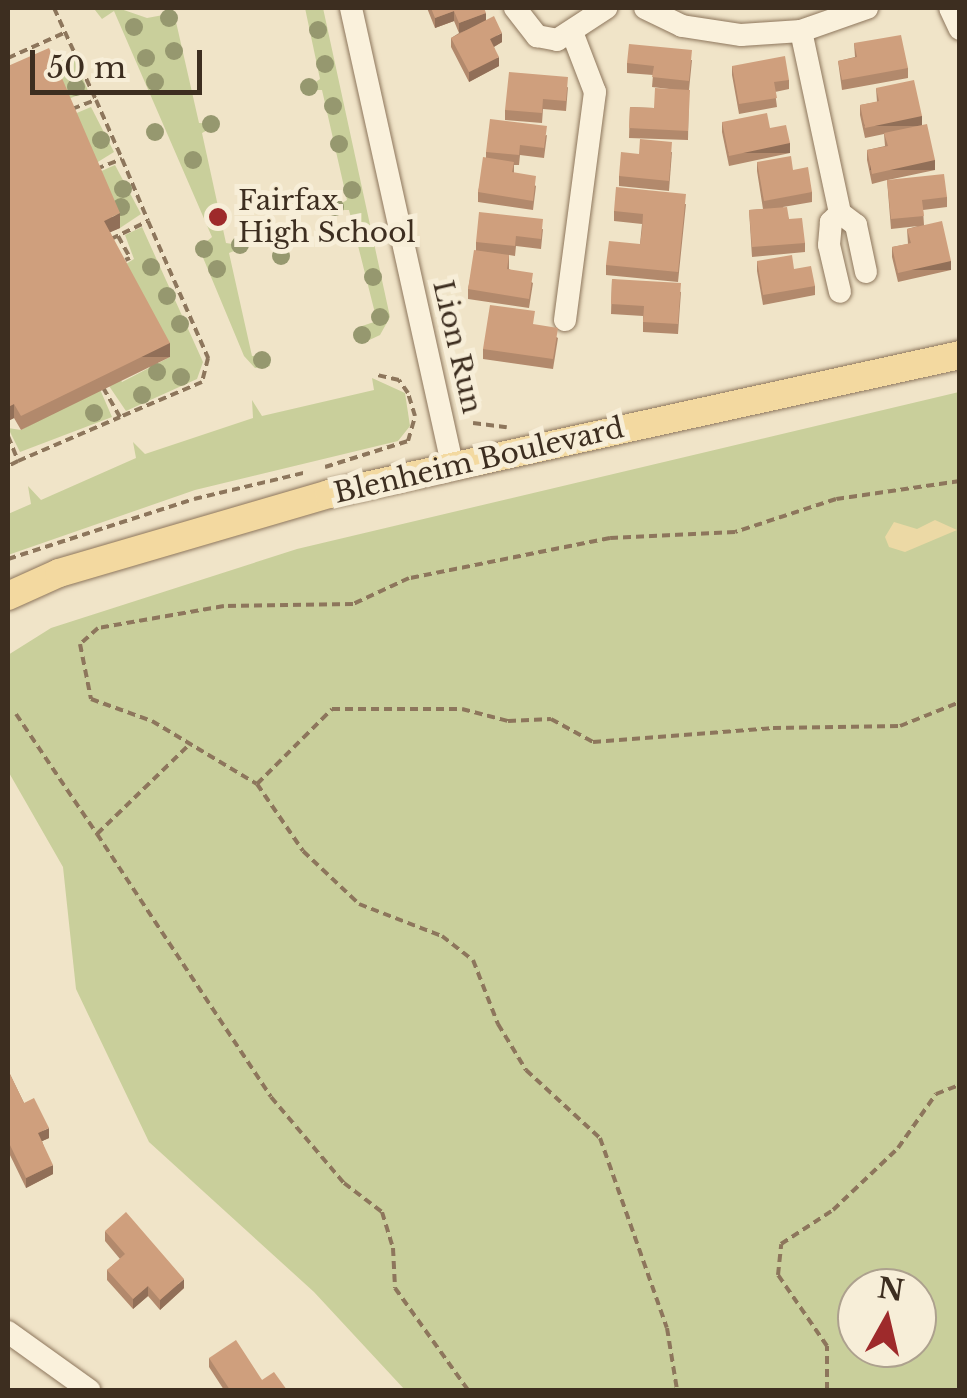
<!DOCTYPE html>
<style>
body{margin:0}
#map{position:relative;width:967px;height:1398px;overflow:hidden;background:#f0e4c8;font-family:"Libre Baskerville",serif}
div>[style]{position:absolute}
.green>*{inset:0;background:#c9cf9b;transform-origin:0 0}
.sand>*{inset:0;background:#ecd9a5}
.path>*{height:4px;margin-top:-2px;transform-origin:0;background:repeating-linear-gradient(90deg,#8d765c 0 8px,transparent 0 13px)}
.roads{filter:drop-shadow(0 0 2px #8d765c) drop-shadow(0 0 2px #8d765c)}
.minor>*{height:22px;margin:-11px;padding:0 11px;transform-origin:11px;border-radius:11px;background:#faf1dc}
.major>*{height:28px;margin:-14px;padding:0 14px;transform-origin:14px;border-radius:14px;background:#f3d9a0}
.trees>*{width:18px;height:18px;margin:-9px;border-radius:50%;background:#96986f}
.wall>*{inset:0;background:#b2896c}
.shaded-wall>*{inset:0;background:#916f58;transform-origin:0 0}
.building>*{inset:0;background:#cf9f7d}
.dots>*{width:28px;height:28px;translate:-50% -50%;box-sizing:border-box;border:5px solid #f7eed8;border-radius:50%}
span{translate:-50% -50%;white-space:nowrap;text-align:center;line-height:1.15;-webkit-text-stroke:10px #f7eed8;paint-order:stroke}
.poi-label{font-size:28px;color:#3d2e20}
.left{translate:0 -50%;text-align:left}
.street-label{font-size:28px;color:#3d2e20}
.frame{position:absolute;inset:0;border:10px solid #3d2e20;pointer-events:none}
.north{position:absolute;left:837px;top:1268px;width:100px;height:100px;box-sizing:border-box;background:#f7eed8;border:2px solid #ada18e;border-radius:50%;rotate:8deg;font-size:28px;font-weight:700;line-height:40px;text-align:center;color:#3d2e20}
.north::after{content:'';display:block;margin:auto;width:35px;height:45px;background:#9e2a2b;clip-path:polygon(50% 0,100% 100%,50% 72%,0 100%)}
.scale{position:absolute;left:30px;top:50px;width:172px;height:45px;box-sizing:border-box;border:5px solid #3d2e20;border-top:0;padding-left:12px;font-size:30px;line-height:35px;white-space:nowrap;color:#3d2e20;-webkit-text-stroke:8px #f7eed8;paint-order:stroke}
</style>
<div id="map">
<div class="green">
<i style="clip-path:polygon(118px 8px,147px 18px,174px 13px,199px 123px,219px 124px,202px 133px,226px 243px,246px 246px,229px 253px,252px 356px,269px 355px,270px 366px,255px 368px,244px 356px,199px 248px,212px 237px,114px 11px,102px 19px,95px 10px)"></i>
<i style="clip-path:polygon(305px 8px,323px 8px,390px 317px,380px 335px,361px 344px,359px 327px,377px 321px,349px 210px,331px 210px,347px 200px,322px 90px,304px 90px,320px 79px)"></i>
<i style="left:72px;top:53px;width:41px;height:25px;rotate:67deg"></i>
<i style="clip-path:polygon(91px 107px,114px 152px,93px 165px,72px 115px)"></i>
<i style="clip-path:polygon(115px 165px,141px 214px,120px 228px,97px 173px)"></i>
<i style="clip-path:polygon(142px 227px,203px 362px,197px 379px,126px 411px,107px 383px,119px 377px,122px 382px,170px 357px,121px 267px,134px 259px,125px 235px)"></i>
<i style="clip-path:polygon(372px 378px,405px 393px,410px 426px,398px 441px,195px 490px,8px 555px,8px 514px,31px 504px,28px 486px,41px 500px,136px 458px,133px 442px,145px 454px,253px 418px,252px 400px,262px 416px,374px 390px)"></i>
<i style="clip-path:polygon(99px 387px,112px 417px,20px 452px,8px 428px,21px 430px)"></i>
<i style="clip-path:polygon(evenodd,959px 392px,959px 1390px,405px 1390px,314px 1292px,149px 1142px,76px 989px,63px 867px,8px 771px,8px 655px,51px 628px,297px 549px,959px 392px,857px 1288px,917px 1288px,917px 1348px,857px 1348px,857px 1288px)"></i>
</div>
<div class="sand">
<i style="clip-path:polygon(935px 520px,957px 530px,905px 552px,889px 547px,885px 537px,894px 522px,917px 529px)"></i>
</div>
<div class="path">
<i style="left:54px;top:8px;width:101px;rotate:65.5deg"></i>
<i style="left:131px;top:8px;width:36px"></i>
<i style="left:8px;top:58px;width:64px;rotate:-24.1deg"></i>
<i style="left:72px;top:109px;width:26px;rotate:-21deg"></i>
<i style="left:96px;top:100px;width:64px;rotate:66.2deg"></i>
<i style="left:96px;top:169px;width:28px;rotate:-21deg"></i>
<i style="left:122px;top:159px;width:67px;rotate:67.2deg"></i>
<i style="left:118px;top:236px;width:25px;rotate:61deg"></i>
<i style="left:130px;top:258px;width:5px;rotate:158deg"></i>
<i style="left:111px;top:239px;width:41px;rotate:-25.9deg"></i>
<i style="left:148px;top:221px;width:150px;rotate:66.3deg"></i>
<i style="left:208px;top:358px;width:25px;rotate:104deg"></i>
<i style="left:202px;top:382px;width:89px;rotate:156.9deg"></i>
<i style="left:473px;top:423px;width:34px;rotate:7deg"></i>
<i style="left:8px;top:436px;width:27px;rotate:68deg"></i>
<i style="left:18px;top:461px;width:11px;rotate:153deg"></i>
<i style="left:18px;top:461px;width:111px;rotate:-23.3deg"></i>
<i style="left:120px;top:417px;width:34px;rotate:-120deg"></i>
<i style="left:325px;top:467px;width:87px;rotate:-17.4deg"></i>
<i style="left:408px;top:441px;width:26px;rotate:-74deg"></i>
<i style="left:415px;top:416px;width:24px;rotate:-107deg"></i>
<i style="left:408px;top:393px;width:16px;rotate:-125deg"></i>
<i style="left:399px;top:380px;width:23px;rotate:-167deg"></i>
<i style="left:960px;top:481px;width:125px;rotate:171.7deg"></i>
<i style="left:836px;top:499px;width:106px;rotate:161.9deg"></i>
<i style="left:735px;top:532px;width:125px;rotate:177.3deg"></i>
<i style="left:610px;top:538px;width:205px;rotate:168.7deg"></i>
<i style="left:409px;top:578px;width:62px;rotate:155.1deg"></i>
<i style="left:353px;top:604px;width:129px;rotate:179.1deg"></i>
<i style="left:224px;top:606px;width:128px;rotate:170.1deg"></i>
<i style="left:98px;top:628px;width:24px;rotate:138deg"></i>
<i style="left:80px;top:644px;width:56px;rotate:78.7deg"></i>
<i style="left:91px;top:699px;width:65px;rotate:19.8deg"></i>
<i style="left:152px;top:721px;width:122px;rotate:31deg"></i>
<i style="left:257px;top:784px;width:106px;rotate:-45deg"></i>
<i style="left:332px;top:709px;width:130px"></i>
<i style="left:462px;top:709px;width:48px;rotate:14.6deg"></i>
<i style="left:508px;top:721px;width:43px;rotate:-2.7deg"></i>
<i style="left:551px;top:719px;width:48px;rotate:28.7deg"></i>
<i style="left:593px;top:742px;width:181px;rotate:-4.4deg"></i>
<i style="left:773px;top:728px;width:127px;rotate:-0.9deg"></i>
<i style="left:900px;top:726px;width:65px;rotate:-21.8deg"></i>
<i style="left:8px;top:559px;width:195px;rotate:-17.9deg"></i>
<i style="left:194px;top:499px;width:116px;rotate:-13.4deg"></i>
<i style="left:16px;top:714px;width:145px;rotate:56deg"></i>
<i style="left:97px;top:834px;width:128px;rotate:-44.1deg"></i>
<i style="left:257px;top:784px;width:81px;rotate:55.5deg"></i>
<i style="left:303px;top:851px;width:77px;rotate:43.4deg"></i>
<i style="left:359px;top:904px;width:89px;rotate:21.1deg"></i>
<i style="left:442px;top:936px;width:39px;rotate:38deg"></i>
<i style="left:473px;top:960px;width:69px;rotate:68.7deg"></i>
<i style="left:498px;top:1024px;width:54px;rotate:58.7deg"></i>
<i style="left:526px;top:1070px;width:100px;rotate:42.6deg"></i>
<i style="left:600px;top:1138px;width:201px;rotate:70.6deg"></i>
<i style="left:667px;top:1328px;width:63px;rotate:80.8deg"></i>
<i style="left:97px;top:834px;width:315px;rotate:56.5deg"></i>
<i style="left:271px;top:1097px;width:113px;rotate:49.7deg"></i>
<i style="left:344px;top:1183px;width:48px;rotate:37.3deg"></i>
<i style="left:382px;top:1212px;width:38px;rotate:73deg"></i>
<i style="left:393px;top:1248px;width:40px;rotate:87.1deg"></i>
<i style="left:395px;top:1288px;width:125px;rotate:54.4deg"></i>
<i style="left:827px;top:1390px;width:44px;rotate:-90deg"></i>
<i style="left:827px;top:1346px;width:86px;rotate:-124.6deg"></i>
<i style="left:778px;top:1275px;width:31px;rotate:-84deg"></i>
<i style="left:781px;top:1244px;width:62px;rotate:-33.2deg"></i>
<i style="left:833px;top:1210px;width:90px;rotate:-43.6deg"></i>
<i style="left:898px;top:1148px;width:66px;rotate:-54.9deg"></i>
<i style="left:936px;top:1094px;width:26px;rotate:-21deg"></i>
</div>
<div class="roads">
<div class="minor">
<i style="left:351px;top:8px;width:468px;rotate:77.5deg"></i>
<i style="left:515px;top:8px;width:36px;rotate:52deg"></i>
<i style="left:537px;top:36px;width:20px;rotate:11deg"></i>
<i style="left:557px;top:40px;width:59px;rotate:-33.1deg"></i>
<i style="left:645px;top:8px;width:41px;rotate:25.9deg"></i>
<i style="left:682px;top:26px;width:60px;rotate:8.7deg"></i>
<i style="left:741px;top:35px;width:60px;rotate:-3.8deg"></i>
<i style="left:801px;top:31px;width:70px;rotate:-19.2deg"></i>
<i style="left:950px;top:8px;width:23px;rotate:65deg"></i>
<i style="left:801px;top:31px;width:186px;rotate:77.9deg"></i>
<i style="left:840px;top:213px;width:20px;rotate:37deg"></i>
<i style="left:856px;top:225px;width:48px;rotate:78deg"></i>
<i style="left:840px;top:213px;width:13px;rotate:135deg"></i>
<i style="left:831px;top:222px;width:23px;rotate:95deg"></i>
<i style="left:829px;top:245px;width:48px;rotate:76.8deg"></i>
<i style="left:565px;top:320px;width:230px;rotate:-82.5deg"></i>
<i style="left:595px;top:92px;width:64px;rotate:-111deg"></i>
<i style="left:8px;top:1332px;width:100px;rotate:35.6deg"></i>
</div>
<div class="major">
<i style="left:8px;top:596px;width:56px;rotate:-24.3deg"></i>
<i style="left:59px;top:573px;width:281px;rotate:-16.3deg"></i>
<i style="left:329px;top:494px;width:646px;rotate:-12.42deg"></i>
</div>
</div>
<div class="trees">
<i style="left:169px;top:18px"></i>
<i style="left:134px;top:27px"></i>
<i style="left:318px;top:30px"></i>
<i style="left:174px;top:51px"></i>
<i style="left:146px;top:58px"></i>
<i style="left:325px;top:64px"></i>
<i style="left:155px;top:82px"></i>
<i style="left:76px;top:87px"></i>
<i style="left:309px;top:87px"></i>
<i style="left:333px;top:106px"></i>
<i style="left:211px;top:124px"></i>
<i style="left:155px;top:132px"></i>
<i style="left:101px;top:140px"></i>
<i style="left:339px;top:144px"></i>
<i style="left:193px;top:160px"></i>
<i style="left:123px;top:189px"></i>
<i style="left:352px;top:190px"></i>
<i style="left:121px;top:207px"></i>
<i style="left:335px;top:207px"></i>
<i style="left:362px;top:234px"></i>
<i style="left:240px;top:245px"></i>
<i style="left:204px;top:249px"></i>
<i style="left:281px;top:256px"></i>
<i style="left:151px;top:267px"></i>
<i style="left:217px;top:269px"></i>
<i style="left:373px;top:277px"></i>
<i style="left:167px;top:296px"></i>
<i style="left:380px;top:317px"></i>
<i style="left:180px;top:324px"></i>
<i style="left:362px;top:335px"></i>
<i style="left:262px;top:360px"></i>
<i style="left:157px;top:372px"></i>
<i style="left:181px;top:377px"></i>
<i style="left:142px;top:395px"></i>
<i style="left:94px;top:413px"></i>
</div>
<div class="wall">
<i style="clip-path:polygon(427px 8px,484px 8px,486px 20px,502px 42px,494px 47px,499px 66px,469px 82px,451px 47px,451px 38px,459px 33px,454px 21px,435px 28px)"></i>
<i style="clip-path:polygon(854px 43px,908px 68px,908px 78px,842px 90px,838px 61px,855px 57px)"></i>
<i style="clip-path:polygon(692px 60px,689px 90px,688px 140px,629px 138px,630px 107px,654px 108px,669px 89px,652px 87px,653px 75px,627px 73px,627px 63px)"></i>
<i style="clip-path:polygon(8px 66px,120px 228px,110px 232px,170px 357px,21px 430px,14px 418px,8px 421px)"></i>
<i style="clip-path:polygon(732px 66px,789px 80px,789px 89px,775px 92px,777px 107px,739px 114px,732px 75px)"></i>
<i style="clip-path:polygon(568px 87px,566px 111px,543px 109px,542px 123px,505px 120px,505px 110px)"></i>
<i style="clip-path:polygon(876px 88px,922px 125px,935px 170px,888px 180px,947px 197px,947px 207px,923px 210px,924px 225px,951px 270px,898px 282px,892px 257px,892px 247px,908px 244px,907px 229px,918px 226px,891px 229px,887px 180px,872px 184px,867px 160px,867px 150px,885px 146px,884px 134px,865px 138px,860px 115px,860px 105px,877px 102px)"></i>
<i style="clip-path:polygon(722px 122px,790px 153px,729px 166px,722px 132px)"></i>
<i style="clip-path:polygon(547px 135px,544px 158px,520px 155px,519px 165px,514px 165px,514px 173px,536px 186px,533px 210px,478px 202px,478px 192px,486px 158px,486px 152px)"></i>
<i style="clip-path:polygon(672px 152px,669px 191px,619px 186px,619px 176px,639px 154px)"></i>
<i style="clip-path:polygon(757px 162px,793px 170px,812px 192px,812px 202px,783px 207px,789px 219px,805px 243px,805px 252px,752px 257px,749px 210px,763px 209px,757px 171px)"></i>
<i style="clip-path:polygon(686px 204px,678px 282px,606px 275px,606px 265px,640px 244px,642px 224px,614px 221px,614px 211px)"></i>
<i style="clip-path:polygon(543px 229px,541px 249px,516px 246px,515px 256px,509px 255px,509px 269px,533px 283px,529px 308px,468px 299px,468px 289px,476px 250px,476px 242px)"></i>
<i style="clip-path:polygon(757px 261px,794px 269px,815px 286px,815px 295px,763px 305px,757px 271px)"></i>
<i style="clip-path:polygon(612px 279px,681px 292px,678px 334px,643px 332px,643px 316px,611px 314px)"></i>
<i style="clip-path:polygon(535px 325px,558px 338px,553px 369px,483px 359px,483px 349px)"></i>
<i style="clip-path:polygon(8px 1070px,24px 1103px,49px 1138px,42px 1141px,53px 1174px,26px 1188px,8px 1151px)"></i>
<i style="clip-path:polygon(105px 1231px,184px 1288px,160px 1310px,148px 1296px,133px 1309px,107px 1280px,107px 1270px,120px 1259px,105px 1241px)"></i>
<i style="clip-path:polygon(209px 1358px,262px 1380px,287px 1390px,224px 1390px,209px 1367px)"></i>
</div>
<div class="shaded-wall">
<i style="clip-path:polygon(454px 11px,454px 21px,435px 28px,435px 18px)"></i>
<i style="clip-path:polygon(486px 13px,486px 23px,459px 33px,459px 23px)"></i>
<i style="clip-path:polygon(502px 33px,502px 42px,490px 49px,490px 39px)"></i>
<i style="clip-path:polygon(499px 57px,499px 66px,469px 82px,469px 72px)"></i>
<i style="left:922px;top:116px;width:10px;height:58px;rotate:90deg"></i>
<i style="left:790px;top:143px;width:10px;height:62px;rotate:90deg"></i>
<i style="left:935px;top:160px;width:10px;height:65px;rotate:90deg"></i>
<i style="clip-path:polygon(120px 213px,120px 228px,104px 235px,104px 221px)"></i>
<i style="left:951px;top:261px;width:9px;height:54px;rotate:90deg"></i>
<i style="left:170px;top:343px;width:14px;height:166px;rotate:90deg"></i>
<i style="clip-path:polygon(14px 404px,14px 418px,8px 421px,8px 407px)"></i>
<i style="clip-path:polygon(49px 1128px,49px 1138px,38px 1143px,38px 1133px)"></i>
<i style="clip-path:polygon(53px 1165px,53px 1174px,26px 1188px,26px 1178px)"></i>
<i style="clip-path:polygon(184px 1279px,184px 1288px,160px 1310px,160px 1300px)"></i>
<i style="clip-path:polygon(148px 1286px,148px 1296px,133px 1309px,133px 1299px)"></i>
</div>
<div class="building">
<i style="clip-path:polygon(431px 8px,484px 8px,486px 13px,459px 23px,454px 11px,435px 18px)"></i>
<i style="clip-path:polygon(494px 16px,502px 33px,490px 39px,499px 57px,469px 72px,451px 38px)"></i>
<i style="clip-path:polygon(901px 35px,908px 68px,842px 80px,838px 61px,857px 57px,854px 43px)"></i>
<i style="clip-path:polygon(629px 44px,692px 50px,689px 81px,652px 77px,654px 66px,627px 63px)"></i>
<i style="clip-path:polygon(49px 48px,120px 213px,104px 221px,170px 343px,21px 416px,14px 404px,8px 407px,8px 66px)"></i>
<i style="clip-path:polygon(785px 56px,789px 80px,774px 82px,777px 98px,739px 104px,732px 66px)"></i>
<i style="clip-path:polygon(509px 72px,568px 77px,566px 101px,543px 99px,542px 113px,505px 110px)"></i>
<i style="clip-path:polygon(914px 80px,922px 116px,865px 128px,860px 105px,879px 101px,876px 88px)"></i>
<i style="clip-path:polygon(655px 88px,690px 90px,688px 131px,629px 128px,630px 107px,654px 108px)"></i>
<i style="clip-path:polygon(767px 113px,770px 128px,786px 125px,790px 143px,729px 156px,722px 122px)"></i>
<i style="clip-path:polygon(490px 119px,547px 126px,544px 148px,520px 145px,519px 155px,486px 152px)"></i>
<i style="clip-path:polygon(927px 124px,935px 160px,872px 174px,867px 150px,888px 146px,884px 133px)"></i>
<i style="clip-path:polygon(640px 139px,672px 142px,669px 181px,619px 176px,621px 152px,639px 154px)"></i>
<i style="clip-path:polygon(791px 156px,793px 170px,808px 167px,812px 192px,764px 201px,757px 162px)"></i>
<i style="clip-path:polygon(483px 157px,514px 162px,512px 172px,536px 176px,533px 201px,478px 192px)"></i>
<i style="clip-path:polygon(944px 174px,947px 197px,922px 200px,924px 216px,891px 219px,887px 180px)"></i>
<i style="clip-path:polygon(616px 187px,686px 194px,678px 272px,606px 265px,609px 241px,640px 244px,642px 231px,643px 214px,614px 211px)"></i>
<i style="clip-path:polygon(787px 207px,789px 219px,802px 218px,805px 243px,752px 247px,749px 210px)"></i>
<i style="clip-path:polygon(479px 212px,543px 219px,541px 239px,516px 236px,515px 246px,476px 242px)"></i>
<i style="clip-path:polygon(942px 221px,951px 261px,898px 273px,892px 247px,911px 243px,907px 229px)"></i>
<i style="clip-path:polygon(474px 250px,509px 255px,507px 269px,533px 273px,529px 299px,468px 289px)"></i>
<i style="clip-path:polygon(792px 255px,794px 269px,811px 266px,815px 286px,763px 295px,757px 261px)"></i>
<i style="clip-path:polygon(612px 279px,681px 283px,678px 324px,643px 322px,644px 306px,611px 304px)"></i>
<i style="clip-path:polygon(490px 305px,535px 311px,533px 324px,558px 328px,553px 359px,483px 349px)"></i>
<i style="clip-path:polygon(8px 1070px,24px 1103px,34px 1098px,49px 1128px,38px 1133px,53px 1165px,26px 1178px,8px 1141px)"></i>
<i style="clip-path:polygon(126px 1212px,184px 1279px,160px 1300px,148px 1286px,133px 1299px,107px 1270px,125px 1254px,105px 1231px)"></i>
<i style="clip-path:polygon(236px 1340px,262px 1380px,274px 1372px,287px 1390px,230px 1390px,209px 1358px)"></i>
</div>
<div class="dots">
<i style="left:218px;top:217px;background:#9e2a2b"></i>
</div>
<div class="poi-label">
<span class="left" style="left:238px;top:217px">Fairfax<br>High School</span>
</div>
<div class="street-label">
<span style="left:457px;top:347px;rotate:77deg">Lion Run</span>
<span style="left:479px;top:461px;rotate:-13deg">Blenheim Boulevard</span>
</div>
<div class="frame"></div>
<div class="north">N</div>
<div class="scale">50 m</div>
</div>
